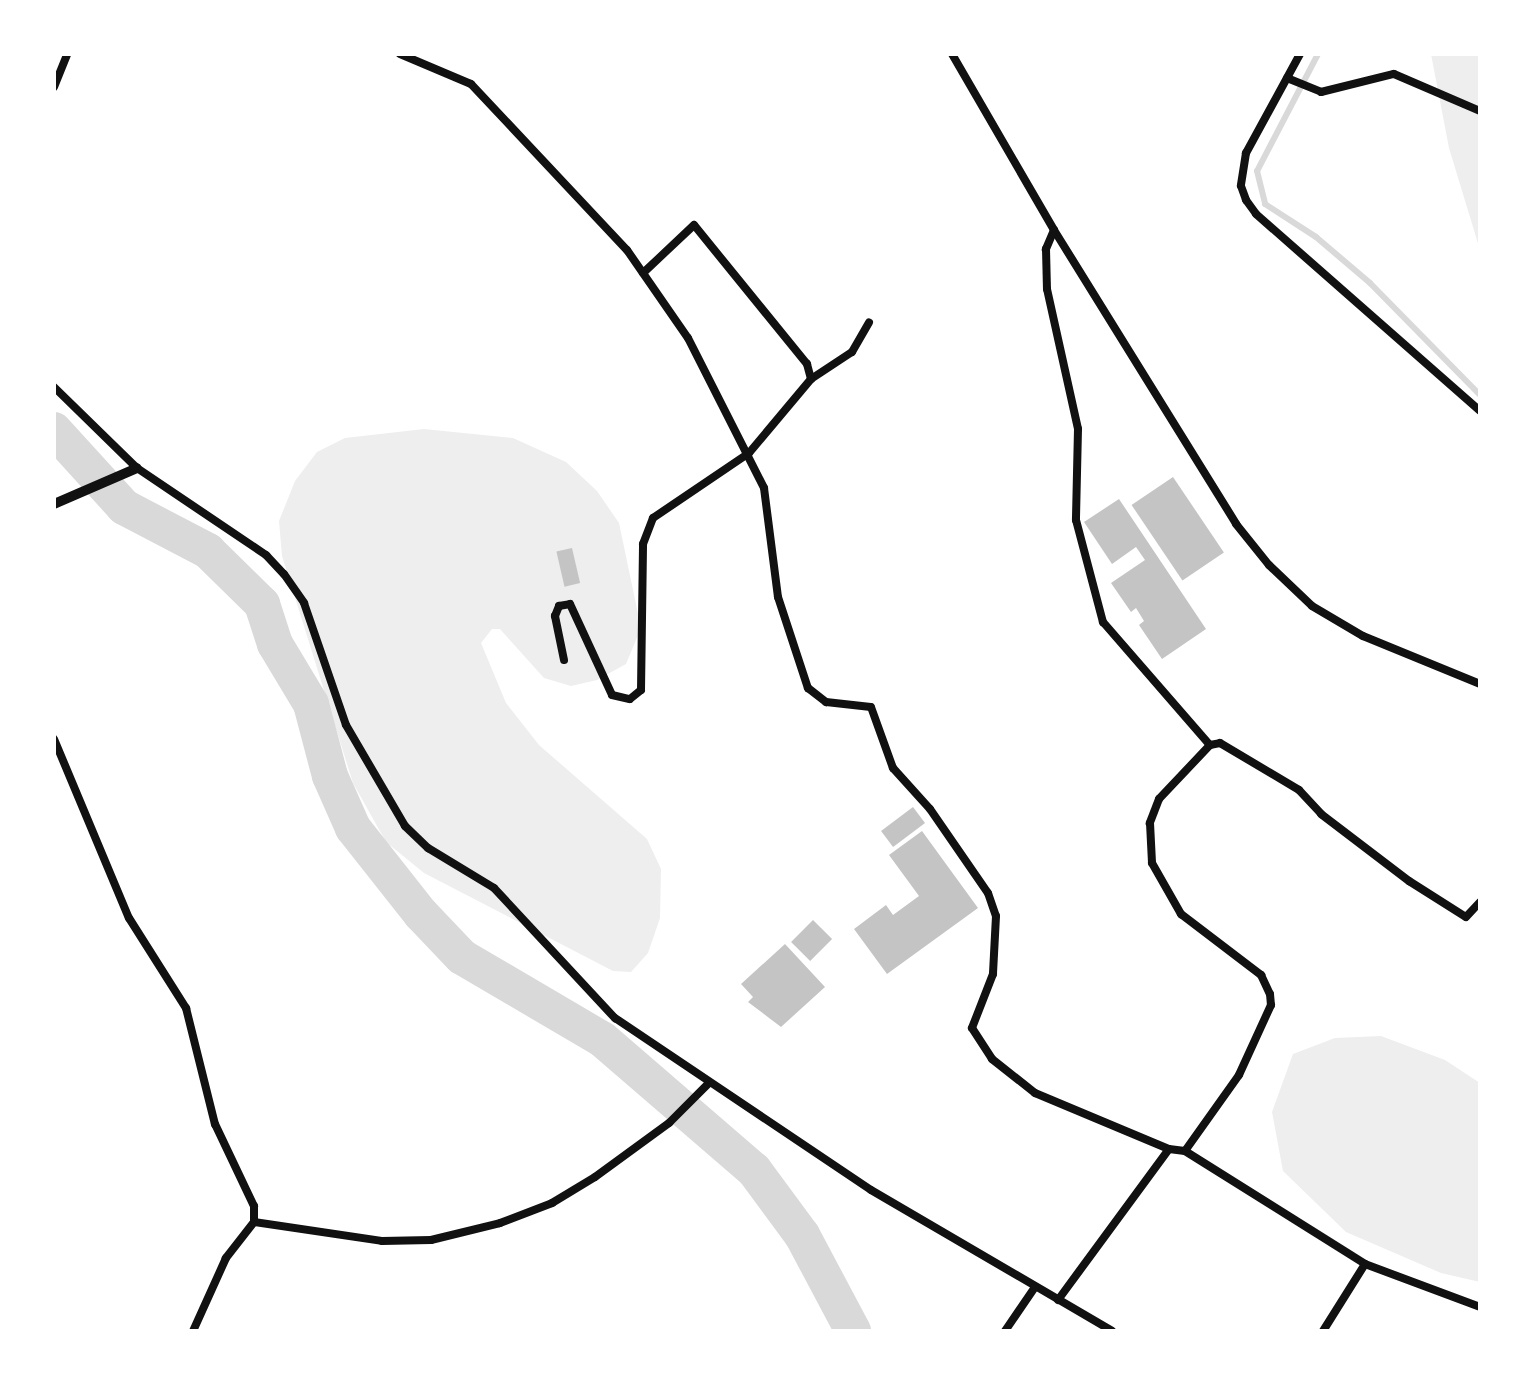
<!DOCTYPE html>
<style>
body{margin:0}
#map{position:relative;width:1534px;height:1385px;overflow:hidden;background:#fff;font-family:Bitter,serif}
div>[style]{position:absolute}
.green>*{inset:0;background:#eee}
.stream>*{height:6px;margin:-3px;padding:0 3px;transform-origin:3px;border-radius:3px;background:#d9d9d9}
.river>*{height:36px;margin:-18px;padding:0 18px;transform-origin:18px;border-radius:18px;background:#d9d9d9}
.building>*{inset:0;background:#c4c4c4;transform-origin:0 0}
.minor>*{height:8px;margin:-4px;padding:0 4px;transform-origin:4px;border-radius:4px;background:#111}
.tertiary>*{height:10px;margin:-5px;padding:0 5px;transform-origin:5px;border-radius:5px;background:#111}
span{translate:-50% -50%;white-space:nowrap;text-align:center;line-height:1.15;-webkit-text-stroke:8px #fff;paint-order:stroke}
.frame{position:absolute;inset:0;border:56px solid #fff;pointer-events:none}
</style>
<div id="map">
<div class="green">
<i style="clip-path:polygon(1431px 54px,1480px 54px,1480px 250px,1449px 148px)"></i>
<i style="clip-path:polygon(424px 429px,513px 438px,566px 462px,597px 491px,619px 523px,641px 628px,626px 664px,597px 680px,571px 686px,544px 678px,500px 629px,492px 629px,481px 643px,506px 703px,539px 745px,647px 839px,661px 869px,660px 918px,648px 953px,631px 972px,613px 971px,424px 873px,386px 842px,353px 783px,282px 556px,279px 521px,295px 481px,317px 452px,345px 438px)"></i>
<i style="clip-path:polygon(1381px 1036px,1445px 1060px,1480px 1083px,1480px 1282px,1441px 1273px,1346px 1232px,1283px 1171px,1272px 1112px,1293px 1054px,1335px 1038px)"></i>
</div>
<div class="stream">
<i style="left:1318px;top:54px;width:132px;rotate:117.5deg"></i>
<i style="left:1257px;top:171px;width:34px;rotate:76deg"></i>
<i style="left:1265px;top:204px;width:61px;rotate:32.9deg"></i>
<i style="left:1316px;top:237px;width:71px;rotate:40.4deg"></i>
<i style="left:1370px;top:283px;width:157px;rotate:45.5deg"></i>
</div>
<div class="river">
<i style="left:54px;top:430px;width:104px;rotate:47.7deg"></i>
<i style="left:124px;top:507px;width:95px;rotate:27.6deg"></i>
<i style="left:208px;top:551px;width:76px;rotate:44.5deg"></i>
<i style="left:262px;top:604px;width:42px;rotate:72deg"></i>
<i style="left:275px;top:644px;width:70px;rotate:59deg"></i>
<i style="left:311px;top:704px;width:74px;rotate:75.2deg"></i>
<i style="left:330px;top:776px;width:57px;rotate:66.1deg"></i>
<i style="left:353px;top:828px;width:110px;rotate:51.7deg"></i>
<i style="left:421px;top:914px;width:59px;rotate:46.4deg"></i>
<i style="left:462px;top:957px;width:162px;rotate:30.4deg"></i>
<i style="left:602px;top:1039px;width:201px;rotate:40.8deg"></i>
<i style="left:754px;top:1170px;width:81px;rotate:53.6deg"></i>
<i style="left:802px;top:1235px;width:109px;rotate:62deg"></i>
</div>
<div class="building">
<i style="left:1173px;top:477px;width:91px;height:50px;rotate:56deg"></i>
<i style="clip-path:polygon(1119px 499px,1206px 629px,1162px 659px,1139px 625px,1144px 621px,1136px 608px,1131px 612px,1111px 583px,1145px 560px,1136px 547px,1112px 564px,1084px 522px)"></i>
<i style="left:572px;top:548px;width:36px;height:16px;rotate:77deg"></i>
<i style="left:913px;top:807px;width:20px;height:40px;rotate:53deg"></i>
<i style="clip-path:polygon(922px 831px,978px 908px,887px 974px,854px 929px,886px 905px,893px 915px,919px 896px,889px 855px)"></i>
<i style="left:813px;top:920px;width:27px;height:31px;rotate:45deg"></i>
<i style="clip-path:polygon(785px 944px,825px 987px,781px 1027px,748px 1002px,753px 997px,741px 984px)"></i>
</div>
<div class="minor">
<i style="left:400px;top:54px;width:77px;rotate:22.9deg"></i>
<i style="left:471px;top:84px;width:228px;rotate:46.8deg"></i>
<i style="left:627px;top:250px;width:107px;rotate:55.3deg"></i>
<i style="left:688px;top:338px;width:168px;rotate:63.1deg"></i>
<i style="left:764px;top:488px;width:110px;rotate:82.7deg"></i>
<i style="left:778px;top:597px;width:96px;rotate:71.8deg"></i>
<i style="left:808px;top:688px;width:23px;rotate:38deg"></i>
<i style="left:826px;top:702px;width:45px;rotate:6.3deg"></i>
<i style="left:871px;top:707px;width:65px;rotate:70.2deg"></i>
<i style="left:893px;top:768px;width:55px;rotate:47.9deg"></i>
<i style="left:930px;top:809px;width:102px;rotate:55.4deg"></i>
<i style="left:988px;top:893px;width:24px;rotate:71deg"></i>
<i style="left:996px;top:916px;width:58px;rotate:93deg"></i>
<i style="left:993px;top:974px;width:58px;rotate:111.3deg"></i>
<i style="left:972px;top:1028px;width:37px;rotate:57deg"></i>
<i style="left:992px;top:1059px;width:55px;rotate:38.3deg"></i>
<i style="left:1035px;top:1093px;width:145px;rotate:22.7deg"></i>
<i style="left:1169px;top:1149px;width:16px;rotate:7deg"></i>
<i style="left:1185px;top:1151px;width:213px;rotate:32.1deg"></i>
<i style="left:1365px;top:1264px;width:123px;rotate:20.5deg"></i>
<i style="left:952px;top:54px;width:203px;rotate:59.9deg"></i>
<i style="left:1054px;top:230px;width:346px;rotate:58.2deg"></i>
<i style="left:1236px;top:524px;width:53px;rotate:51.2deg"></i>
<i style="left:1269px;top:565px;width:59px;rotate:43.6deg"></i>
<i style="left:1312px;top:606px;width:59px;rotate:30.5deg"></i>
<i style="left:1363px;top:636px;width:126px;rotate:22.3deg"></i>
<i style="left:1300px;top:54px;width:113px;rotate:118.6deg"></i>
<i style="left:1246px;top:153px;width:33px;rotate:99deg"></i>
<i style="left:1241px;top:186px;width:15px;rotate:70deg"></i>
<i style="left:1246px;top:200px;width:17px;rotate:54deg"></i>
<i style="left:1256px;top:214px;width:298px;rotate:41.3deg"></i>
<i style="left:1287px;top:78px;width:37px;rotate:22deg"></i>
<i style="left:1321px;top:92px;width:75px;rotate:-13.9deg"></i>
<i style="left:1394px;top:74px;width:94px;rotate:23.3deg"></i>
<i style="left:54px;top:87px;width:35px;rotate:-68deg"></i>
<i style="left:1054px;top:230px;width:21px;rotate:113deg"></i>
<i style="left:1046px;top:249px;width:40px;rotate:88.6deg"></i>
<i style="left:1047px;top:289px;width:143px;rotate:77.5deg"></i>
<i style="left:1078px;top:429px;width:91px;rotate:91.3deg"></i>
<i style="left:1076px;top:520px;width:106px;rotate:75.2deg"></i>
<i style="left:1103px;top:622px;width:163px;rotate:49deg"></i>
<i style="left:1210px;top:745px;width:74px;rotate:133.4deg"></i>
<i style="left:1159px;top:799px;width:26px;rotate:111deg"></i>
<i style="left:1150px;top:823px;width:40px;rotate:87.1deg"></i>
<i style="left:1152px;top:863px;width:59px;rotate:60.4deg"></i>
<i style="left:1181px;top:914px;width:101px;rotate:37.3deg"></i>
<i style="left:1261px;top:975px;width:21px;rotate:65deg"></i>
<i style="left:1270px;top:994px;width:11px;rotate:85deg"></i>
<i style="left:1271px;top:1005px;width:77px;rotate:114.6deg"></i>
<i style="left:1239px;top:1075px;width:93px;rotate:125.4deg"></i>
<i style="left:811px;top:379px;width:49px;rotate:-33.4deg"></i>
<i style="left:852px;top:352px;width:34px;rotate:-60deg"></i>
<i style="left:54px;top:387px;width:116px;rotate:44.3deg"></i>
<i style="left:137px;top:468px;width:156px;rotate:34deg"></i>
<i style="left:266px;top:555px;width:26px;rotate:47deg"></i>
<i style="left:284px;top:574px;width:35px;rotate:55deg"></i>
<i style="left:304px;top:603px;width:129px;rotate:71deg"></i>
<i style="left:346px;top:725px;width:117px;rotate:59.7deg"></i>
<i style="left:405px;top:826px;width:32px;rotate:44deg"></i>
<i style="left:428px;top:848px;width:77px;rotate:31.2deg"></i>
<i style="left:494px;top:888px;width:178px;rotate:47.1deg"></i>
<i style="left:615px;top:1018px;width:308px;rotate:33.9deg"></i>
<i style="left:871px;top:1190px;width:279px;rotate:30.3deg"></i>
<i style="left:564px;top:660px;width:45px;rotate:-101.6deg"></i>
<i style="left:555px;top:616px;width:11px;rotate:-68deg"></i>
<i style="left:559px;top:606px;width:11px;rotate:-10deg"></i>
<i style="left:570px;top:604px;width:100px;rotate:65.2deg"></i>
<i style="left:612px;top:695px;width:18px;rotate:13deg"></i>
<i style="left:630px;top:699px;width:14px;rotate:-39deg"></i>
<i style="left:641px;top:690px;width:146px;rotate:-89.2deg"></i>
<i style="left:643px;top:544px;width:28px;rotate:-69deg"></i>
<i style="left:653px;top:518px;width:116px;rotate:-34.1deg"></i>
<i style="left:749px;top:453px;width:97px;rotate:-50deg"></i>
<i style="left:811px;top:379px;width:16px;rotate:-105deg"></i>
<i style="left:807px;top:364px;width:179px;rotate:-129.1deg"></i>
<i style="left:694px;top:225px;width:70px;rotate:136.7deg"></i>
<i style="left:54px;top:739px;width:194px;rotate:67.3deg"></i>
<i style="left:129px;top:918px;width:107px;rotate:57.7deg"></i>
<i style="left:186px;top:1008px;width:120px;rotate:76deg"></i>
<i style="left:215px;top:1124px;width:91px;rotate:64.6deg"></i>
<i style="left:254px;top:1206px;width:16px;rotate:90deg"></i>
<i style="left:254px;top:1222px;width:46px;rotate:127.9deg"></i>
<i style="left:226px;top:1258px;width:80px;rotate:114.3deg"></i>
<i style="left:1210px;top:745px;width:10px;rotate:-11deg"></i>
<i style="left:1220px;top:743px;width:92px;rotate:30.7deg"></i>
<i style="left:1299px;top:790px;width:33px;rotate:47deg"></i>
<i style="left:1321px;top:814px;width:111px;rotate:37.3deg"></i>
<i style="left:1409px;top:881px;width:67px;rotate:32.3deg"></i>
<i style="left:1466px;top:917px;width:21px;rotate:-47deg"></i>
<i style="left:254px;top:1222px;width:129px;rotate:8.4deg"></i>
<i style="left:382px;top:1241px;width:49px;rotate:-1.2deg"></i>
<i style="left:431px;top:1240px;width:71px;rotate:-13.8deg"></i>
<i style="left:500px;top:1223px;width:56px;rotate:-21deg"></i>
<i style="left:552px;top:1203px;width:50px;rotate:-31.2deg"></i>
<i style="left:595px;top:1177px;width:92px;rotate:-36.1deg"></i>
<i style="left:669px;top:1123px;width:57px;rotate:-45deg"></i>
<i style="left:1058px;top:1300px;width:187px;rotate:-53.7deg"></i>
<i style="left:1005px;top:1331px;width:53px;rotate:-55.7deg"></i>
<i style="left:1323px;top:1331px;width:79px;rotate:-57.9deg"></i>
</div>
<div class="tertiary">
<i style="left:54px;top:504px;width:90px;rotate:-23.4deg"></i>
</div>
<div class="frame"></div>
</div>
